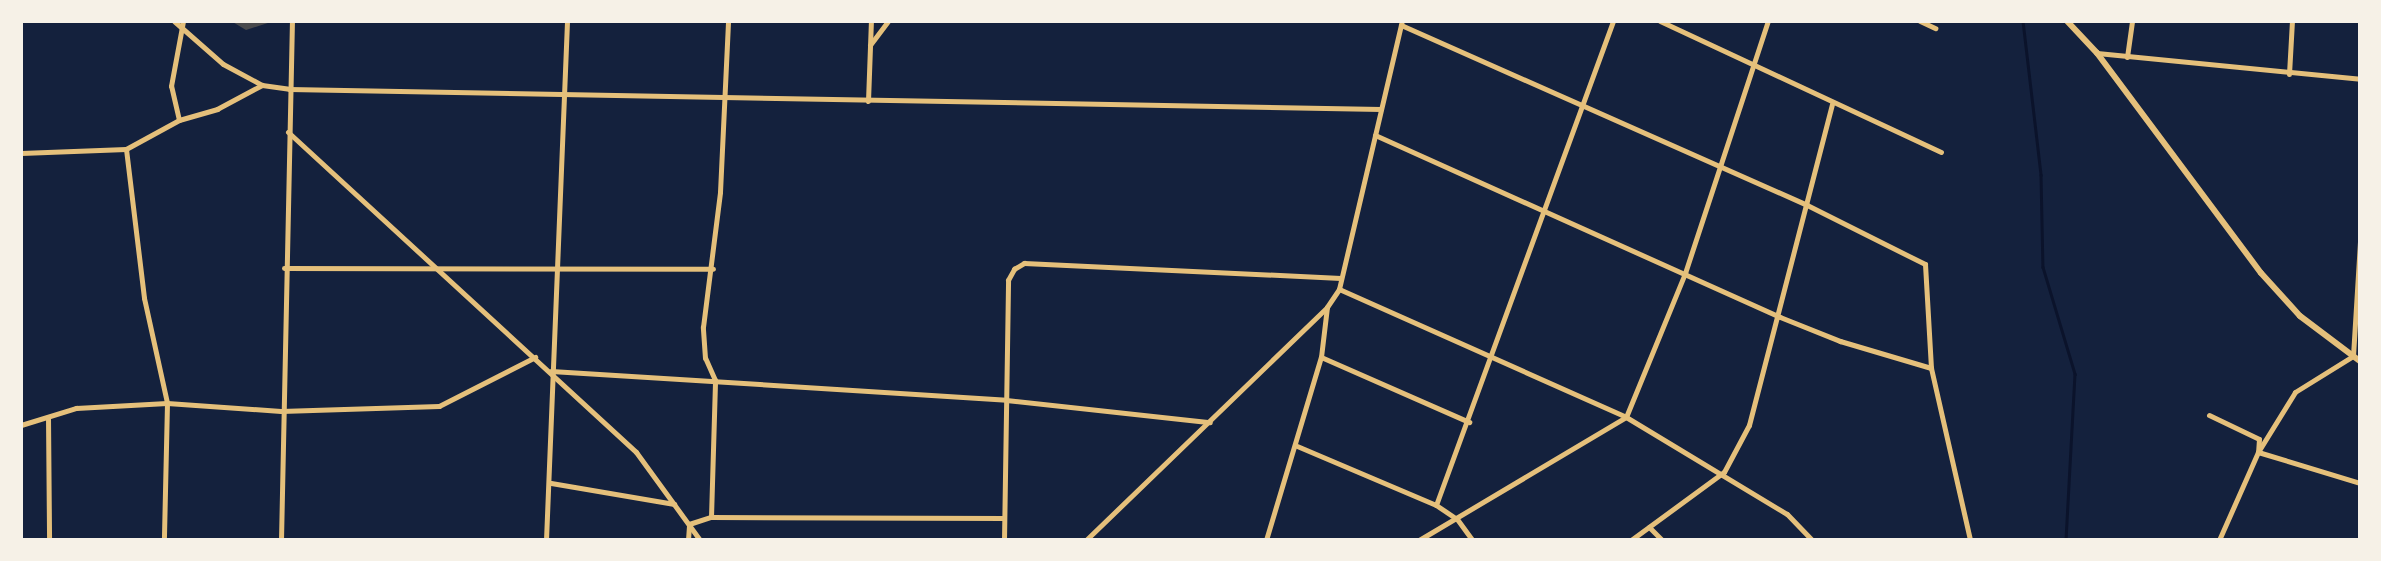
<!DOCTYPE html>
<style>
body{margin:0}
#map{position:relative;width:2381px;height:561px;overflow:hidden;background:#14213d;font-family:Inter,sans-serif}
div>[style]{position:absolute}
.stream>*{height:2.5px;margin:-1.25px;padding:0 1.25px;transform-origin:1.25px;border-radius:1.25px;background:#0b132b}
.building>*{inset:0;background:#48494c}
.minor>*{height:5px;margin:-2.5px;padding:0 2.5px;transform-origin:2.5px;border-radius:2.5px;background:#e5c07b}
.tertiary>*{height:6px;margin:-3px;padding:0 3px;transform-origin:3px;border-radius:3px;background:#e5c07b}
span{translate:-50% -50%;white-space:nowrap;text-align:center;line-height:1.15;-webkit-text-stroke:6px #f6f1e7;paint-order:stroke}
.frame{position:absolute;inset:0;border:23px solid #f6f1e7;pointer-events:none}
</style>
<div id="map">
<div class="stream">
<i style="left:2023px;top:21px;width:155px;rotate:83.3deg"></i>
<i style="left:2041px;top:175px;width:92px;rotate:88.8deg"></i>
<i style="left:2043px;top:267px;width:112px;rotate:73.3deg"></i>
<i style="left:2075px;top:374px;width:166px;rotate:93.1deg"></i>
</div>
<div class="building">
<i style="clip-path:polygon(231px 21px,274px 21px,246px 30px)"></i>
</div>
<div class="minor">
<i style="left:174px;top:21px;width:65px;rotate:41.3deg"></i>
<i style="left:223px;top:64px;width:44px;rotate:28.3deg"></i>
<i style="left:262px;top:85px;width:27px;rotate:8deg"></i>
<i style="left:289px;top:89px;width:1092px;rotate:1.05deg"></i>
<i style="left:1660px;top:21px;width:310px;rotate:25deg"></i>
<i style="left:1920px;top:21px;width:17px;rotate:25deg"></i>
<i style="left:1401px;top:25px;width:444px;rotate:23.9deg"></i>
<i style="left:1807px;top:205px;width:132px;rotate:26.6deg"></i>
<i style="left:1925px;top:264px;width:104px;rotate:86.7deg"></i>
<i style="left:1931px;top:368px;width:176px;rotate:77.2deg"></i>
<i style="left:870px;top:45px;width:30px;rotate:-53deg"></i>
<i style="left:2097px;top:53px;width:264px;rotate:5.6deg"></i>
<i style="left:2127px;top:57px;width:36px;rotate:-82deg"></i>
<i style="left:2289px;top:74px;width:53px;rotate:-86.8deg"></i>
<i style="left:868px;top:101px;width:80px;rotate:-87.9deg"></i>
<i style="left:179px;top:120px;width:40px;rotate:-16deg"></i>
<i style="left:217px;top:109px;width:51px;rotate:-28.1deg"></i>
<i style="left:288px;top:132px;width:473px;rotate:42.6deg"></i>
<i style="left:636px;top:452px;width:109px;rotate:54deg"></i>
<i style="left:1375px;top:135px;width:444px;rotate:24.2deg"></i>
<i style="left:1780px;top:317px;width:65px;rotate:21.8deg"></i>
<i style="left:1840px;top:341px;width:95px;rotate:16.5deg"></i>
<i style="left:126px;top:149px;width:150px;rotate:83.1deg"></i>
<i style="left:144px;top:298px;width:107px;rotate:77.6deg"></i>
<i style="left:167px;top:403px;width:137px;rotate:91.3deg"></i>
<i style="left:21px;top:153px;width:105px;rotate:-2.2deg"></i>
<i style="left:126px;top:149px;width:60px;rotate:-28.7deg"></i>
<i style="left:179px;top:120px;width:35px;rotate:-103deg"></i>
<i style="left:171px;top:86px;width:66px;rotate:-79.5deg"></i>
<i style="left:284px;top:268px;width:429px;rotate:0.1deg"></i>
<i style="left:1339px;top:289px;width:314px;rotate:24deg"></i>
<i style="left:1626px;top:417px;width:188px;rotate:31.1deg"></i>
<i style="left:1787px;top:514px;width:36px;rotate:46deg"></i>
<i style="left:1321px;top:357px;width:162px;rotate:23.7deg"></i>
<i style="left:551px;top:371px;width:456px;rotate:3.6deg"></i>
<i style="left:1006px;top:400px;width:205px;rotate:6.2deg"></i>
<i style="left:2209px;top:415px;width:55px;rotate:25.6deg"></i>
<i style="left:2259px;top:439px;width:13px;rotate:94deg"></i>
<i style="left:2258px;top:452px;width:107px;rotate:16.9deg"></i>
<i style="left:48px;top:417px;width:123px;rotate:89.5deg"></i>
<i style="left:21px;top:425px;width:58px;rotate:-17.2deg"></i>
<i style="left:76px;top:408px;width:91px;rotate:-3.1deg"></i>
<i style="left:167px;top:403px;width:114px;rotate:4deg"></i>
<i style="left:281px;top:411px;width:158px;rotate:-1.8deg"></i>
<i style="left:439px;top:406px;width:108px;rotate:-27deg"></i>
<i style="left:1297px;top:446px;width:151px;rotate:23deg"></i>
<i style="left:1436px;top:505px;width:25px;rotate:34deg"></i>
<i style="left:1457px;top:519px;width:26px;rotate:54deg"></i>
<i style="left:551px;top:483px;width:125px;rotate:9.7deg"></i>
<i style="left:1436px;top:505px;width:515px;rotate:-69.91deg"></i>
<i style="left:711px;top:517px;width:137px;rotate:-88.3deg"></i>
<i style="left:715px;top:380px;width:24px;rotate:-114deg"></i>
<i style="left:705px;top:358px;width:31px;rotate:-94deg"></i>
<i style="left:703px;top:327px;width:136px;rotate:-82.8deg"></i>
<i style="left:720px;top:192px;width:171px;rotate:-87.3deg"></i>
<i style="left:1649px;top:527px;width:18px;rotate:45deg"></i>
<i style="left:281px;top:540px;width:519px;rotate:-88.79deg"></i>
<i style="left:546px;top:540px;width:519px;rotate:-87.68deg"></i>
<i style="left:688px;top:540px;width:16px;rotate:-86deg"></i>
<i style="left:689px;top:524px;width:23px;rotate:-18deg"></i>
<i style="left:711px;top:517px;width:293px;rotate:0.2deg"></i>
<i style="left:1004px;top:540px;width:260px;rotate:-89.1deg"></i>
<i style="left:1008px;top:280px;width:13px;rotate:-61deg"></i>
<i style="left:1014px;top:269px;width:12px;rotate:-31deg"></i>
<i style="left:1024px;top:263px;width:317px;rotate:2.7deg"></i>
<i style="left:1086px;top:540px;width:335px;rotate:-44deg"></i>
<i style="left:1327px;top:307px;width:22px;rotate:-56deg"></i>
<i style="left:1339px;top:289px;width:275px;rotate:-76.8deg"></i>
<i style="left:1266px;top:540px;width:191px;rotate:-73.3deg"></i>
<i style="left:1321px;top:357px;width:50px;rotate:-83.2deg"></i>
<i style="left:1419px;top:540px;width:241px;rotate:-30.7deg"></i>
<i style="left:1626px;top:417px;width:156px;rotate:-67.7deg"></i>
<i style="left:1685px;top:273px;width:265px;rotate:-71.8deg"></i>
<i style="left:1631px;top:540px;width:115px;rotate:-36.2deg"></i>
<i style="left:1724px;top:472px;width:53px;rotate:-62deg"></i>
<i style="left:1749px;top:425px;width:333px;rotate:-75.5deg"></i>
<i style="left:2219px;top:540px;width:96px;rotate:-66.1deg"></i>
<i style="left:2258px;top:452px;width:70px;rotate:-58.3deg"></i>
<i style="left:2295px;top:392px;width:68px;rotate:-31.8deg"></i>
<i style="left:2353px;top:356px;width:115px;rotate:-86.5deg"></i>
</div>
<div class="tertiary">
<i style="left:2067px;top:21px;width:44px;rotate:46.8deg"></i>
<i style="left:2097px;top:53px;width:274px;rotate:53.3deg"></i>
<i style="left:2261px;top:273px;width:58px;rotate:47.8deg"></i>
<i style="left:2300px;top:316px;width:75px;rotate:36.9deg"></i>
</div>
<div class="frame"></div>
</div>
